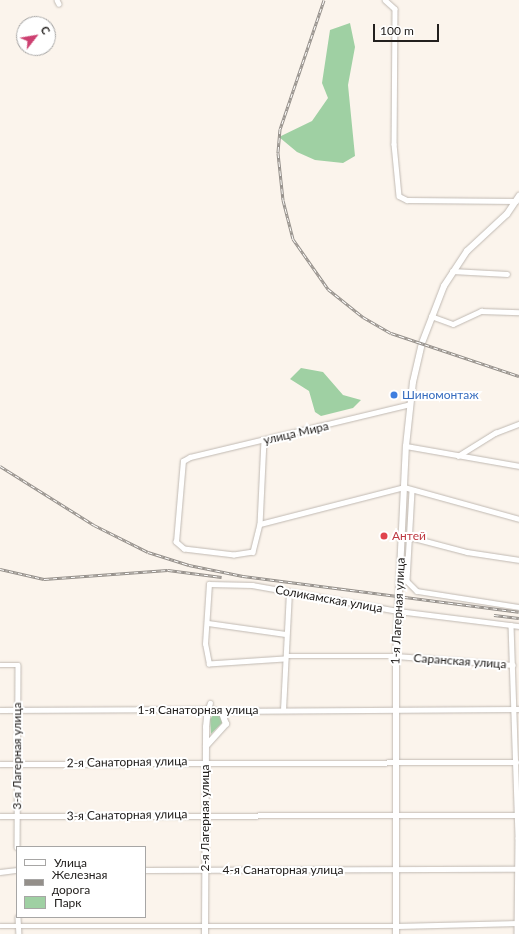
<!DOCTYPE html>
<meta charset="utf-8">
<style>
body{margin:0}
#map{position:relative;width:519px;height:934px;overflow:hidden;background:#fbf4ec;font-family:Lato,sans-serif}
div>[style]{position:absolute}
.green>*{inset:0;background:#9fd0a3}
.roads{filter:drop-shadow(0 0 1px #c0b9b2) drop-shadow(0 0 1px #c0b9b2)}
.street>*{height:4.5px;margin:-2.25px;padding:0 2.25px;transform-origin:2.25px;border-radius:2.25px;background:#fff}
.secondary>*{height:6px;margin:-3px;padding:0 3px;transform-origin:3px;border-radius:3px;background:#fff}
.rail>*{height:3px;margin-top:-1.5px;transform-origin:0;background:repeating-linear-gradient(90deg,#fff 0 4.5px,#948f8a 0 9px);box-sizing:border-box;border-block:1px solid #948f8a}
.dots>*{width:11px;height:11px;translate:-50% -50%;box-sizing:border-box;border:2px solid #fff;border-radius:50%}
span{translate:-50% -50%;white-space:nowrap;text-align:center;line-height:1.15;-webkit-text-stroke:4px #fff;paint-order:stroke}
.shop-label{font-size:12px;color:#366cbe}
.left{translate:0 -50%;text-align:left}
.street-label{font-size:12px;color:#23201e}
.health-label{font-size:12px;color:#be3a42}
.legend{position:absolute;left:16px;top:846px;width:130px;height:72px;box-sizing:border-box;background:#fff;border:1px solid #a7a6a5;margin:0;padding:5px 7px;list-style:none;font-size:12px;color:#23201e}
.legend li{display:flex;align-items:center;gap:8px;height:20px}
.legend b{width:20px;border:1px solid #a7a6a5}
.north{position:absolute;left:16px;top:16px;width:40px;height:40px;box-sizing:border-box;background:#fff;border:1px solid #a7a6a5;border-radius:50%;rotate:59deg;font-size:11px;font-weight:700;line-height:16px;text-align:center;color:#23201e}
.north::after{content:'';display:block;margin:auto;width:14px;height:18px;background:#cd4071;clip-path:polygon(50% 0,100% 100%,50% 72%,0 100%)}
.scale{position:absolute;left:373px;top:24px;width:66px;height:18px;box-sizing:border-box;border:2px solid #23201e;border-top:0;padding-left:5px;font-size:12px;line-height:14px;white-space:nowrap;color:#23201e;-webkit-text-stroke:3px #fff;paint-order:stroke}
</style>
<div id="map">
<div class="green">
<i style="clip-path:polygon(350px 23px,355px 47px,348px 85px,355px 156px,343px 163px,315px 160px,297px 152px,279px 137px,312px 121px,328px 98px,322px 83px,330px 30px)"></i>
<i style="clip-path:polygon(301px 368px,323px 372px,343px 395px,361px 400px,353px 408px,321px 416px,315px 412px,309px 391px,290px 379px)"></i>
<i style="clip-path:polygon(214px 714px,221px 716px,223px 722px,211px 734px,210px 719px)"></i>
</div>
<div class="roads">
<div class="street">
<i style="left:57px;top:0;width:4px;rotate:63deg"></i>
<i style="left:385px;top:0;width:13px;rotate:42deg"></i>
<i style="left:395px;top:9px;width:135px;rotate:90.4deg"></i>
<i style="left:394px;top:144px;width:52px;rotate:84.5deg"></i>
<i style="left:399px;top:196px;width:9px;rotate:27deg"></i>
<i style="left:407px;top:200px;width:109px;rotate:0.5deg"></i>
<i style="left:452px;top:271px;width:55px;rotate:3.1deg"></i>
<i style="left:431px;top:316px;width:23px;rotate:20deg"></i>
<i style="left:453px;top:324px;width:31px;rotate:-25deg"></i>
<i style="left:481px;top:311px;width:38px;rotate:2deg"></i>
<i style="left:264px;top:440px;width:84px;rotate:92.7deg"></i>
<i style="left:260px;top:524px;width:29px;rotate:104deg"></i>
<i style="left:253px;top:552px;width:19px;rotate:171deg"></i>
<i style="left:234px;top:555px;width:50px;rotate:-173.2deg"></i>
<i style="left:184px;top:549px;width:11px;rotate:-139deg"></i>
<i style="left:176px;top:542px;width:81px;rotate:-85.1deg"></i>
<i style="left:183px;top:461px;width:8px;rotate:-30deg"></i>
<i style="left:190px;top:457px;width:226px;rotate:-13.5deg"></i>
<i style="left:406px;top:446px;width:115px;rotate:10deg"></i>
<i style="left:458px;top:456px;width:44px;rotate:-31.9deg"></i>
<i style="left:495px;top:433px;width:26px;rotate:-21deg"></i>
<i style="left:412px;top:491px;width:90px;rotate:93.2deg"></i>
<i style="left:407px;top:581px;width:14px;rotate:45deg"></i>
<i style="left:417px;top:591px;width:103px;rotate:8.9deg"></i>
<i style="left:260px;top:524px;width:149px;rotate:-14.4deg"></i>
<i style="left:404px;top:487px;width:119px;rotate:15.5deg"></i>
<i style="left:410px;top:537px;width:59px;rotate:14.7deg"></i>
<i style="left:467px;top:552px;width:53px;rotate:8.7deg"></i>
<i style="left:208px;top:623px;width:78px;rotate:8.1deg"></i>
<i style="left:511px;top:625px;width:213px;rotate:88.1deg"></i>
<i style="left:518px;top:838px;width:96px;rotate:90.6deg"></i>
<i style="left:287px;top:656px;width:109px"></i>
<i style="left:396px;top:656px;width:117px;rotate:4.4deg"></i>
<i style="left:284px;top:659px;width:75px;rotate:176.2deg"></i>
<i style="left:209px;top:664px;width:20px;rotate:-101deg"></i>
<i style="left:205px;top:644px;width:60px;rotate:-86.2deg"></i>
<i style="left:209px;top:584px;width:43px;rotate:1.3deg"></i>
<i style="left:252px;top:585px;width:148px;rotate:10.1deg"></i>
<i style="left:398px;top:611px;width:122px;rotate:7.1deg"></i>
<i style="left:0;top:665px;width:18px"></i>
<i style="left:18px;top:665px;width:182px;rotate:90.3deg"></i>
<i style="left:0;top:710px;width:208px;rotate:-0.3deg"></i>
<i style="left:208px;top:709px;width:6px;rotate:-72deg"></i>
<i style="left:283px;top:710px;width:118px;rotate:-87.1deg"></i>
<i style="left:219px;top:711px;width:300px;rotate:-0.4deg"></i>
<i style="left:0;top:764px;width:516px;rotate:-0.22deg"></i>
<i style="left:0;top:816px;width:519px;rotate:-0.11deg"></i>
<i style="left:145px;top:870px;width:374px;rotate:-0.2deg"></i>
<i style="left:0;top:872px;width:17px;rotate:-7deg"></i>
<i style="left:18px;top:917px;width:17px;rotate:87deg"></i>
<i style="left:0;top:926px;width:396px"></i>
<i style="left:396px;top:926px;width:123px;rotate:-1.4deg"></i>
</div>
<div class="secondary">
<i style="left:206px;top:746px;width:30px;rotate:-48deg"></i>
<i style="left:226px;top:724px;width:12px;rotate:-110deg"></i>
<i style="left:222px;top:713px;width:9px;rotate:-167deg"></i>
<i style="left:205px;top:934px;width:207px;rotate:-89.7deg"></i>
<i style="left:206px;top:727px;width:18px;rotate:-84deg"></i>
<i style="left:208px;top:709px;width:8px;rotate:14deg"></i>
<i style="left:396px;top:934px;width:278px;rotate:-90deg"></i>
<i style="left:396px;top:656px;width:210px;rotate:-87.3deg"></i>
<i style="left:406px;top:446px;width:64px;rotate:-83.8deg"></i>
<i style="left:413px;top:382px;width:40px;rotate:-77deg"></i>
<i style="left:422px;top:343px;width:61px;rotate:-68.9deg"></i>
<i style="left:444px;top:286px;width:42px;rotate:-56.7deg"></i>
<i style="left:467px;top:251px;width:54px;rotate:-42.8deg"></i>
<i style="left:507px;top:214px;width:22px;rotate:-56deg"></i>
</div>
</div>
<div class="rail">
<i style="left:324px;top:0;width:136px;rotate:108.8deg"></i>
<i style="left:280px;top:129px;width:24px;rotate:95deg"></i>
<i style="left:278px;top:153px;width:47px;rotate:83.9deg"></i>
<i style="left:283px;top:200px;width:40px;rotate:75.6deg"></i>
<i style="left:293px;top:239px;width:61px;rotate:55deg"></i>
<i style="left:328px;top:289px;width:45px;rotate:38.7deg"></i>
<i style="left:363px;top:317px;width:32px;rotate:30deg"></i>
<i style="left:391px;top:333px;width:135px;rotate:18.6deg"></i>
<i style="left:0;top:466px;width:111px;rotate:32.1deg"></i>
<i style="left:94px;top:525px;width:60px;rotate:26.6deg"></i>
<i style="left:148px;top:552px;width:43px;rotate:17.6deg"></i>
<i style="left:189px;top:565px;width:55px;rotate:11.5deg"></i>
<i style="left:243px;top:576px;width:278px;rotate:7.4deg"></i>
<i style="left:0;top:569px;width:45px;rotate:12.8deg"></i>
<i style="left:44px;top:579px;width:124px;rotate:-4.2deg"></i>
<i style="left:168px;top:570px;width:54px;rotate:7.4deg"></i>
<i style="left:494px;top:615px;width:25px;rotate:7deg"></i>
</div>
<div class="dots">
<i style="left:394px;top:395px;background:#3f7fe0"></i>
<i style="left:384px;top:536px;background:#e0444e"></i>
</div>
<div class="shop-label">
<span class="left" style="left:402px;top:395px">Шиномонтаж</span>
</div>
<div class="street-label">
<span style="left:296px;top:433px;rotate:-13deg">улица Мира</span>
<span style="left:329px;top:599px;rotate:10deg">Соликамская улица</span>
<span style="left:398px;top:611px;rotate:-87deg">1-я Лагерная улица</span>
<span style="left:460px;top:661px;rotate:4deg">Саранская улица</span>
<span style="left:198px;top:710px">1-я Санаторная улица</span>
<span style="left:17px;top:756px;rotate:-90deg">3-я Лагерная улица</span>
<span style="left:127px;top:762px;rotate:-1deg">2-я Санаторная улица</span>
<span style="left:127px;top:815px;rotate:-1deg">3-я Санаторная улица</span>
<span style="left:205px;top:818px;rotate:-90deg">2-я Лагерная улица</span>
<span style="left:283px;top:870px">4-я Санаторная улица</span>
</div>
<div class="health-label">
<span class="left" style="left:392px;top:536px">Антей</span>
</div>
<ul class="legend">
<li><b style="height:5px;background:#fff"></b>Улица</li>
<li><b style="height:5px;background:#948f8a"></b>Железная дорога</li>
<li><b style="height:11px;background:#9fd0a3"></b>Парк</li>
</ul>
<div class="north">С</div>
<div class="scale">100 m</div>
</div>
